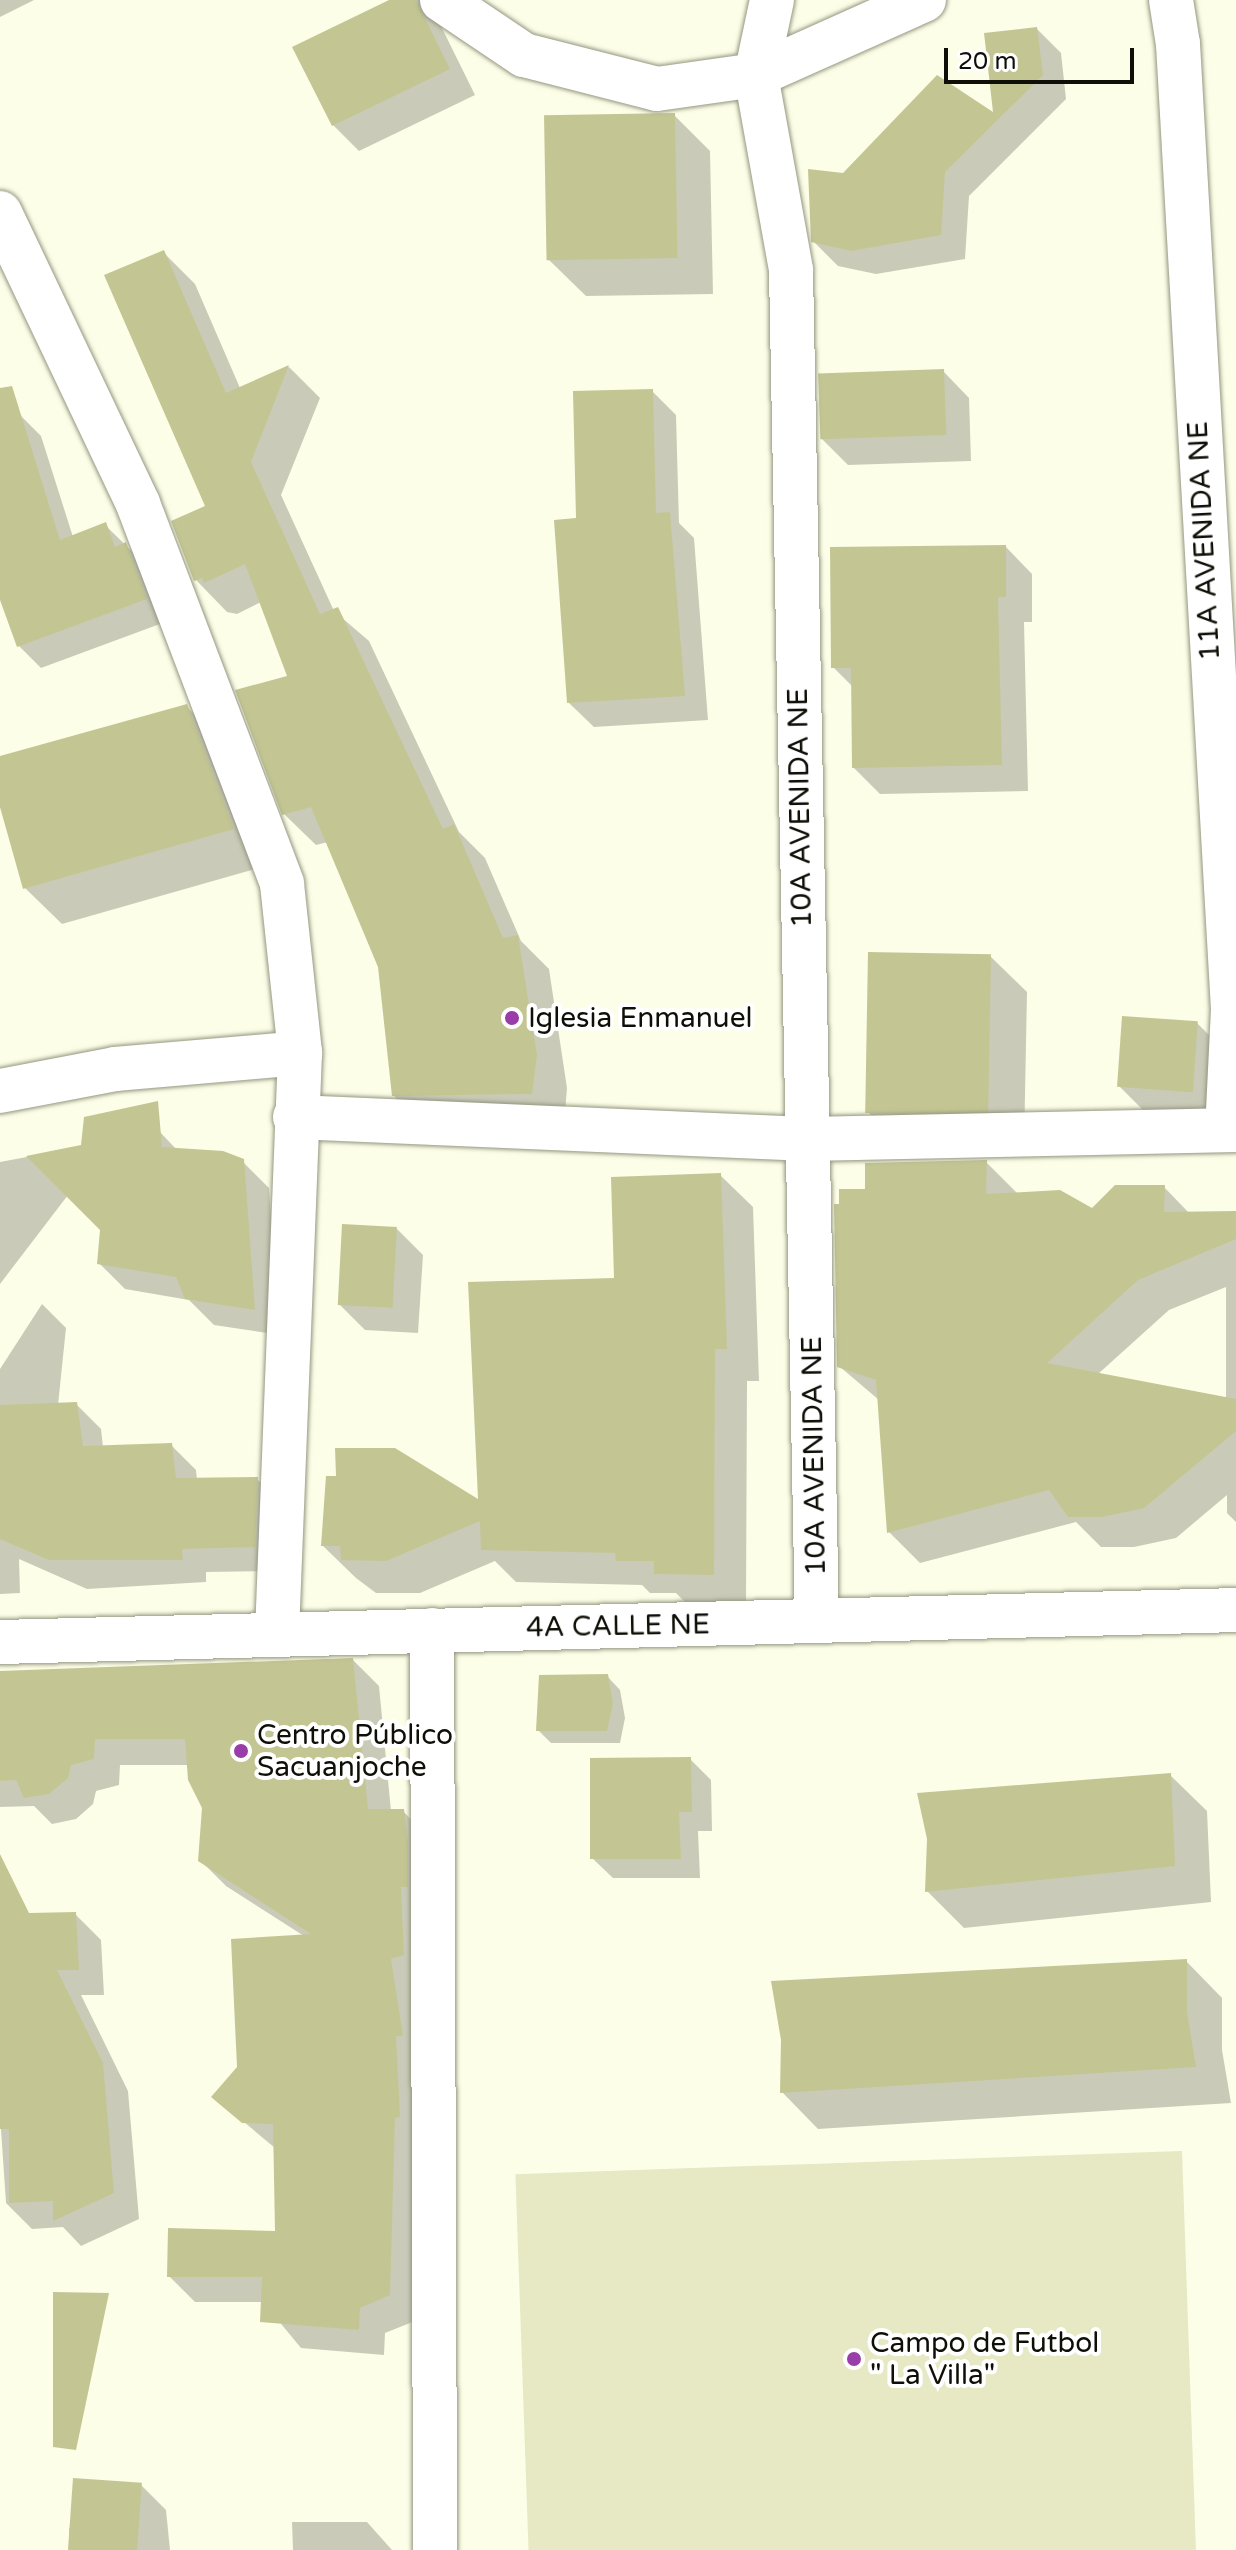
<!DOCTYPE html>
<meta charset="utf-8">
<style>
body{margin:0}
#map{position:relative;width:1236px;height:2550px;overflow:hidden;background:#fcfee7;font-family:"Varela Round",sans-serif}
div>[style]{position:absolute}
.green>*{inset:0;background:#e6e9c4;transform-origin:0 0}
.shadow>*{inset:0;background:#0003}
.building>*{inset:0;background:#c3c693;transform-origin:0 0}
.roads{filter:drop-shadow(0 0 2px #959681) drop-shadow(0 0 2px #959681)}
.minor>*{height:44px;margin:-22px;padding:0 22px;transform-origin:22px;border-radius:22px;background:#fff}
.dots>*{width:22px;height:22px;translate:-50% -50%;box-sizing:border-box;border:4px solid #fff;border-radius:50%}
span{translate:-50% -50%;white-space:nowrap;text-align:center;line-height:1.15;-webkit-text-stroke:8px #fff;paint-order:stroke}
.street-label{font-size:28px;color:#0f0f08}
.poi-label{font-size:28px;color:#0f0f08}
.left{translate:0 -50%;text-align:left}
.scale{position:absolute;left:944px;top:48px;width:190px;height:36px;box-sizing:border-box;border:4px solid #0f0f08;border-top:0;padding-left:10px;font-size:24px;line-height:28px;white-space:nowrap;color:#0f0f08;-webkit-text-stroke:6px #fff;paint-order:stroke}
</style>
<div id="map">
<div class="green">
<i style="left:1182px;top:2151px;width:399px;height:667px;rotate:88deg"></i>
</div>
<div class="shadow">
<i style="clip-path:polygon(0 0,34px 0,0 17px)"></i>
<i style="clip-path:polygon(393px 0,419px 0,437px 18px,475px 95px,359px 151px,333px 125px)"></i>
<i style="clip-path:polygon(1037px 29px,1061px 53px,1066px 99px,969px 196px,965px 259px,876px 274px,838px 266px,813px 241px,995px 116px)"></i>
<i style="clip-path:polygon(674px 115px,710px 151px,713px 294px,586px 296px,549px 260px)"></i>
<i style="clip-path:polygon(163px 252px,195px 284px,240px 388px,289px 367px,320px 398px,281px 495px,334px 611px,369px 641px,459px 832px,485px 858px,521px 941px,549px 969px,567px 1088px,564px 1125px,425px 1127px,393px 1095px,380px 966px,328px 842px,316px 845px,284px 814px,289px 677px,261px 602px,237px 614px,227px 612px,196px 580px,208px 507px)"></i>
<i style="clip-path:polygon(943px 371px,969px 398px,971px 461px,848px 465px,821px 438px)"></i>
<i style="clip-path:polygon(652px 391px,676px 415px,679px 523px,694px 538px,708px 720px,594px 727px,569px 703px,578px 520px)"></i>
<i style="clip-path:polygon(19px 414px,41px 436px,73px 537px,105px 525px,148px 567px,168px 621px,41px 668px,19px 646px,0 594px,0 420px)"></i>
<i style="clip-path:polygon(1006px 547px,1032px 574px,1032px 622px,1024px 622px,1028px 791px,880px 794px,854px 768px,853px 687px,833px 667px)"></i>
<i style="clip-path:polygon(186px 706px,223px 743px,269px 865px,62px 924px,25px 888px,0 800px,0 758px)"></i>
<i style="clip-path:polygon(990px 956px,1027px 992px,1024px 1146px,905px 1149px,868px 1112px)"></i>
<i style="clip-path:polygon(1197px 1023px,1223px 1049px,1218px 1117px,1145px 1112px,1119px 1086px)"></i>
<i style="clip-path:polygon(160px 1132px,177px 1150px,242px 1161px,269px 1188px,280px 1335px,214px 1325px,189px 1300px,125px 1289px,99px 1263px,102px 1229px,68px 1195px,0 1284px,0 1162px)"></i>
<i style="clip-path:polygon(evenodd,986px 1162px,1017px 1193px,1092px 1211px,1164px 1187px,1190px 1214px,1236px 1213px,1236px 1522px,1227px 1513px,1227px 1495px,1176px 1538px,1134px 1547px,1101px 1547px,1076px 1522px,920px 1563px,889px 1532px,879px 1400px,839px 1366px,867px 1191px,986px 1162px,1226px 1287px,1226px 1399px,1098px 1374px,1169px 1310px,1226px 1287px)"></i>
<i style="clip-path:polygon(720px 1175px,753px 1207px,759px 1381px,747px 1381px,746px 1607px,689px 1606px,676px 1593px,650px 1593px,642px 1585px,516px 1582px,495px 1561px,420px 1593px,376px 1593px,356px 1578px,323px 1546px,481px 1503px,616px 1280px)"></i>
<i style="clip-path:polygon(397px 1229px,423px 1255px,418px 1333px,365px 1330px,339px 1304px)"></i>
<i style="clip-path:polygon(42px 1304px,66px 1328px,58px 1405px,76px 1404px,101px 1429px,103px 1447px,171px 1445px,196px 1470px,197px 1480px,257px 1479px,282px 1504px,279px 1571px,206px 1572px,206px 1582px,87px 1589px,19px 1559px,20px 1593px,0 1594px,0 1369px)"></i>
<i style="clip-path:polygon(353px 1660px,379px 1686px,391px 1811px,403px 1811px,429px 1838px,415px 2321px,385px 2333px,384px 2355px,301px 2348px,263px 2302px,195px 2302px,169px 2276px,277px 2233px,275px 2148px,214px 2097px,239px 2068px,304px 1936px,226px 1886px,200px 1860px,204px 1808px,189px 1765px,120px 1765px,119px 1785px,96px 1791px,93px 1804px,76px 1819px,52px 1824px,34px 1806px,0 1807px,0 1674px)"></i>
<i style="clip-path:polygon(607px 1676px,620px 1690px,625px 1718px,620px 1743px,551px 1743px,538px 1730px)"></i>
<i style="clip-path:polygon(690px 1759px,711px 1780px,712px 1831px,698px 1831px,700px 1878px,613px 1878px,592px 1858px)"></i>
<i style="clip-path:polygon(1170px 1775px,1207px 1811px,1211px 1902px,964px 1928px,927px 1891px)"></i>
<i style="clip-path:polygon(75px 1914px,101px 1940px,104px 1995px,81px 1995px,128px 2091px,139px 2219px,81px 2246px,63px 2227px,32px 2229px,6px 2203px,0 2115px,0 1916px)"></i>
<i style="clip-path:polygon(1186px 1961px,1222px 1998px,1222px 2050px,1231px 2103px,818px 2129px,782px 2092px)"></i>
<i style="clip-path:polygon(141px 2485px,166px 2510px,170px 2550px,71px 2550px,69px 2528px)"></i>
<i style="clip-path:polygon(292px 2522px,367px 2522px,392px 2550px,293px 2550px)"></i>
</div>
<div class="building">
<i style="clip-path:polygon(389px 0,416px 0,450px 69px,332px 126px,292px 47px)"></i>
<i style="clip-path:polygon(1037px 27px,1043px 75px,945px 172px,941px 235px,851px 251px,811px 242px,808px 169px,843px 173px,937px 75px,993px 112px,984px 33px)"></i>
<i style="left:675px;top:113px;width:145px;height:131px;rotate:89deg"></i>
<i style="clip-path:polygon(164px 250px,226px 393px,289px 365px,251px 462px,320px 614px,338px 607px,443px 829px,454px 824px,503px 938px,518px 935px,537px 1055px,532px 1094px,392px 1096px,378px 967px,311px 807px,282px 815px,235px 690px,287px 676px,245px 564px,204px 583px,202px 578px,194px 581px,171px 521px,205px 506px,104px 275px)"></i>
<i style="left:944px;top:369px;width:66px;height:126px;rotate:88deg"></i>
<i style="clip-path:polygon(12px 386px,60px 540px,106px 522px,115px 547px,126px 542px,147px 599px,17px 647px,0 600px,0 388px)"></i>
<i style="clip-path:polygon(653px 389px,656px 513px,670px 512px,685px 696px,567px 703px,554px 520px,576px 518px,573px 391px)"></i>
<i style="clip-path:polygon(1006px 545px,1006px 597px,998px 597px,1002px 765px,852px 768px,851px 668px,831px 668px,830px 547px)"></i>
<i style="clip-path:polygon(187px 704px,234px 829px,23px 889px,0 807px,0 756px)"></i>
<i style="left:868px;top:952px;width:123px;height:161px;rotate:1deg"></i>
<i style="left:1122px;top:1016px;width:76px;height:71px;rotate:4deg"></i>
<i style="clip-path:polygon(158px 1101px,162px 1147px,223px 1151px,244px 1159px,255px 1310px,185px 1299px,176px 1277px,97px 1264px,100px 1230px,26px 1156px,81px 1145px,84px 1117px)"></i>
<i style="clip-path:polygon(987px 1160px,986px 1194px,1060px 1190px,1092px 1208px,1115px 1185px,1165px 1185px,1164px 1212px,1236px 1211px,1236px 1239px,1138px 1280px,1047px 1363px,1236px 1399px,1236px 1431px,1144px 1508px,1102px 1517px,1068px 1517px,1049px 1490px,887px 1533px,876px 1380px,837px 1367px,834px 1204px,839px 1204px,839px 1189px,865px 1189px,865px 1163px)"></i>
<i style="clip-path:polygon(721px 1173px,727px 1349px,715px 1349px,714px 1575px,654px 1574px,654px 1561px,616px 1561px,615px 1553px,481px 1550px,480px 1521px,386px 1561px,341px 1560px,340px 1546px,321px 1546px,326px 1476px,336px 1476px,335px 1448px,395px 1448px,478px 1499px,468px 1282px,614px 1278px,611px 1177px)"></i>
<i style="left:342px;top:1224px;width:55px;height:81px;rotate:3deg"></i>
<i style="clip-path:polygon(77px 1402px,83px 1446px,172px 1443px,176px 1478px,258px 1477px,255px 1547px,182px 1549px,183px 1560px,49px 1560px,0 1539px,0 1405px)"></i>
<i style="clip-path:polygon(353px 1658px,368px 1809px,404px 1809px,408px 1843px,408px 1887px,401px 1887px,404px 1955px,391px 1959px,403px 2036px,396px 2036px,400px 2117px,395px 2118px,390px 2295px,360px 2308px,359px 2330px,260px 2322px,262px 2277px,167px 2277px,168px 2228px,275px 2231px,273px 2124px,242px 2123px,211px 2097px,237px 2067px,231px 1939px,311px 1934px,198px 1861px,202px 1808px,188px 1780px,185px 1739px,95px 1739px,94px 1759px,71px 1765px,68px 1778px,49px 1794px,24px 1798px,16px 1780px,0 1781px,0 1671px)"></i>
<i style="clip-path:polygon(608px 1674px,613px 1704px,607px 1731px,536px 1731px,539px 1675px)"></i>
<i style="clip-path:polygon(691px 1757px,692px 1812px,679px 1812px,681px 1859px,590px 1859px,590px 1758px)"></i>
<i style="clip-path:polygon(1171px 1773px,1175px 1866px,925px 1892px,927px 1839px,917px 1793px)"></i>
<i style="clip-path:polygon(0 1854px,29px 1913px,76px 1912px,79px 1970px,57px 1970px,103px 2063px,114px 2193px,53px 2221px,53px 2201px,9px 2203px,9px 2129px,0 2129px)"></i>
<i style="clip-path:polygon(1187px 1959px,1187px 2012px,1196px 2067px,780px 2093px,781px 2040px,771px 1981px)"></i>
<i style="clip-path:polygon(53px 2292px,109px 2293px,76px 2450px,53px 2447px)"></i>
<i style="left:73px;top:2478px;width:69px;height:72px;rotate:4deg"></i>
</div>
<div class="roads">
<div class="minor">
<i style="left:442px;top:0;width:99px;rotate:33.9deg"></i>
<i style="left:524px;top:55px;width:137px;rotate:14.3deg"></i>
<i style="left:657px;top:89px;width:100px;rotate:-8deg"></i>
<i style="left:756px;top:75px;width:184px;rotate:-24.1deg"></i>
<i style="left:772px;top:0;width:77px;rotate:102deg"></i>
<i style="left:756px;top:75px;width:198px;rotate:79.8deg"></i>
<i style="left:791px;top:270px;width:1351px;rotate:88.9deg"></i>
<i style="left:1171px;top:0;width:45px;rotate:81deg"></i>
<i style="left:1178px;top:44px;width:967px;rotate:86.74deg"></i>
<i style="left:1233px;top:1009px;width:121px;rotate:92.8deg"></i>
<i style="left:0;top:213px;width:322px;rotate:64.6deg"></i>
<i style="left:138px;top:504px;width:406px;rotate:69.2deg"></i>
<i style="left:282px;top:884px;width:170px;rotate:83.9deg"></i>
<i style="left:300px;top:1053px;width:579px;rotate:92.27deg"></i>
<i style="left:0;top:1091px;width:117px;rotate:-10.8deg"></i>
<i style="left:115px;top:1069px;width:186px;rotate:-4.9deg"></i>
<i style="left:295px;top:1117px;width:513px;rotate:2.46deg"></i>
<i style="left:808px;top:1139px;width:428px;rotate:-1.2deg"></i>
<i style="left:432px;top:1630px;width:920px;rotate:89.81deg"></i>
<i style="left:0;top:1642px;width:1236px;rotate:-1.48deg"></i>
</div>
</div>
<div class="dots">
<i style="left:512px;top:1018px;background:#993da8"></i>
<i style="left:241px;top:1751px;background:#993da8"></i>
<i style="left:854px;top:2359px;background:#993da8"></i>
</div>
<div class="street-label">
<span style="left:1204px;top:541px;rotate:-93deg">11A AVENIDA NE</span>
<span style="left:800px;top:808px;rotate:-91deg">10A AVENIDA NE</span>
<span style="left:814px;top:1456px;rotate:-91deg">10A AVENIDA NE</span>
<span style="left:618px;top:1626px;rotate:-1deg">4A CALLE NE</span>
</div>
<div class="poi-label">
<span class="left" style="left:528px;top:1018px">Iglesia Enmanuel</span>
<span class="left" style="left:257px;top:1751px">Centro Público<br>Sacuanjoche</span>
<span class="left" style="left:870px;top:2359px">Campo de Futbol<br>" La Villa"</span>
</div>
<div class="scale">20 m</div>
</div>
